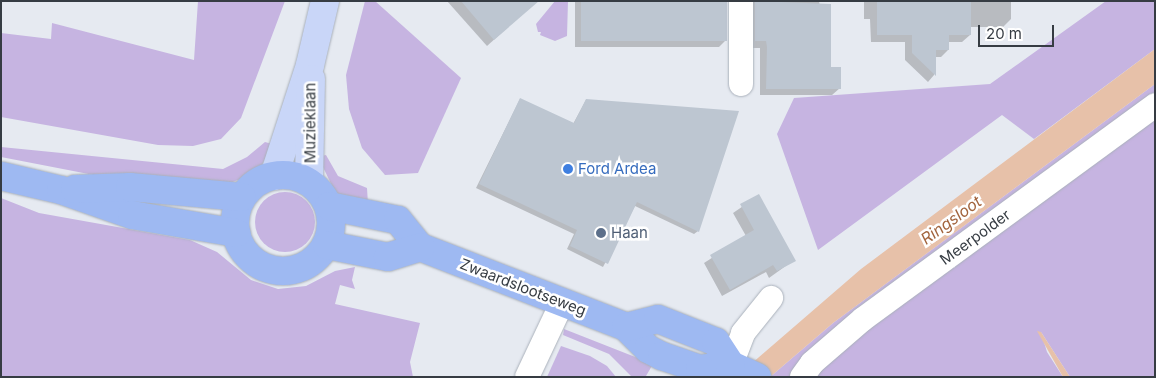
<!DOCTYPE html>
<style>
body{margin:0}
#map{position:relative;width:1156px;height:378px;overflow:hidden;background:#e6eaf1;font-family:Inter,sans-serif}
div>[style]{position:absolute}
.green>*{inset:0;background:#c6b4e1}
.round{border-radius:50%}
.water>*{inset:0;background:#e7c1a9}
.shadow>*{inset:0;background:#0003}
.building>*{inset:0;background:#bdc6d1;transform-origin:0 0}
.roads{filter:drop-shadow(0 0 1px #aab1bb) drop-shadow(0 0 1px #aab1bb)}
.street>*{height:24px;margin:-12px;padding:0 12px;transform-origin:12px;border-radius:12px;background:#fff}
.secondary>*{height:28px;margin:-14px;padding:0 14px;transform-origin:14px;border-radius:14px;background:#c9d6f8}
.primary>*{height:28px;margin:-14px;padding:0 14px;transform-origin:14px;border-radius:14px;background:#9eb9f2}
.primary>.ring{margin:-14px;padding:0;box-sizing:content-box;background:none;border:28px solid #9eb9f2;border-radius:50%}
.dots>*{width:14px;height:14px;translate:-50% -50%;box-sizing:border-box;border:2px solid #fff;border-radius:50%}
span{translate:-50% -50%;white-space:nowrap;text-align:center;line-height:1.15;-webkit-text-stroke:5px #fff;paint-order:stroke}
.street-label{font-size:15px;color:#363c43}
.shop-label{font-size:15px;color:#366cbe}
.left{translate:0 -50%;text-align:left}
.service-label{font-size:15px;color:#4e5e75}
.water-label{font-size:16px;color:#a2643d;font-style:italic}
.frame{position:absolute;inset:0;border:2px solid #363c43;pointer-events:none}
.scale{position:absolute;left:978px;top:25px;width:76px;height:22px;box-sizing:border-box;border:2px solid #363c43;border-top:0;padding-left:6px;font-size:15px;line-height:18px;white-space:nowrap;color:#363c43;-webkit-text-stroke:4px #fff;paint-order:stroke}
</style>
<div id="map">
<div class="green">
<i style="clip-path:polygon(198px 1px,285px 1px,241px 118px,221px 139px,193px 146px,158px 145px,1px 117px,1px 33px,51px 39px,52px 23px,194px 60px)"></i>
<i style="clip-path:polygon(365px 1px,375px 1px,461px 78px,418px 173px,385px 175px,362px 148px,349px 109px,346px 75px)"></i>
<i style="clip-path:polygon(555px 1px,568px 1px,567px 36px,555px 41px,540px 35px,541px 32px,538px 32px,536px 24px)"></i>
<i style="clip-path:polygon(1106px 1px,1155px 1px,1155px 49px,1034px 139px,1002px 115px,818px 250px,777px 134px,794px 98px,990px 84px)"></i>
<i style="clip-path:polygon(1155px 84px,1155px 377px,1070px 377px,1041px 332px,1047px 352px,1063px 377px,770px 377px,833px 323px)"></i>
<i style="clip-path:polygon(265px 142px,272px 144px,262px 165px,251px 175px,230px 183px,99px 176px,1px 157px,1px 147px,223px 169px,247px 157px)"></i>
<i style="clip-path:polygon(326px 155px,338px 176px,367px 188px,368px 204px,341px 196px,334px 190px,322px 165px,321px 156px)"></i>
<i class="round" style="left:255px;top:192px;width:60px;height:60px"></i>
<i style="clip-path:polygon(1px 198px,39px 213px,190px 240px,217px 252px,251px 280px,278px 289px,306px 286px,335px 271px,355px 267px,352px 280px,355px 289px,340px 285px,335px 304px,420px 323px,410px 362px,413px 377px,1px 377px)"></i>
<i style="clip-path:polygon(564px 329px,653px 364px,646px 376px,632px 377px,609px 354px,563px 335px)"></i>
<i style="clip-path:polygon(561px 346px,590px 356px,607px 366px,616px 377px,547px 377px)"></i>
</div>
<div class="water">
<i style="clip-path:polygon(1155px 49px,1155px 84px,833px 323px,770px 377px,736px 377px,861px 269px)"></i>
<i style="clip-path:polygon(1037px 331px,1041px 332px,1070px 377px,1063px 377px)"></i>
</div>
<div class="shadow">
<i style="clip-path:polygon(447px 1px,537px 1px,487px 46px)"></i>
<i style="clip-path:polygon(575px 1px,726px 1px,726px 40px,719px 47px,575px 47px)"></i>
<i style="clip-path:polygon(746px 1px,819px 1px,830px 68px,840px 88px,832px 95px,760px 95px,760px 48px,748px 48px)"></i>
<i style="clip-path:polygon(864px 1px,1011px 1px,1011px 19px,1003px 27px,970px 27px,970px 35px,962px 42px,948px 42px,948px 50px,941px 57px,935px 57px,934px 75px,928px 82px,905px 60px,905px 42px,871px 42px,870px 19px,864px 19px)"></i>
<i style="clip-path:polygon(520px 99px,573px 124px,586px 100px,698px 231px,694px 234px,635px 206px,603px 267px,567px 249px,574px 234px,476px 188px)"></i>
<i style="clip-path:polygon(758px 196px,794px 260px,769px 278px,766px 272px,722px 296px,704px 263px,746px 236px,733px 213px)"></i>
</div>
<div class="building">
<i style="clip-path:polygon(461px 1px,539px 1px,494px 40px)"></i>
<i style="left:581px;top:1px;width:146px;height:40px"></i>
<i style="clip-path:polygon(755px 1px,831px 4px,831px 67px,841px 67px,841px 89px,766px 89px,767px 47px,766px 41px,755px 41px)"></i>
<i style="clip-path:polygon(877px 1px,971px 1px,971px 35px,949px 35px,949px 50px,936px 50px,936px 76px,912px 53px,912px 35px,877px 35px)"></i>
<i style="clip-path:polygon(520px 98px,574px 123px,586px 99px,739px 111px,699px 232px,637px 202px,608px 264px,570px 246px,577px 230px,479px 184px)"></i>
<i style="clip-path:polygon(759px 194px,796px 261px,777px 271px,773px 265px,730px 290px,710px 255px,754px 230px,740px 204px)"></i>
</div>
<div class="roads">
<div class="street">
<i style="left:741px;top:84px;width:83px;rotate:-90deg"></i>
<i style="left:731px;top:365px;width:34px;rotate:-69deg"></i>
<i style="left:743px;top:333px;width:45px;rotate:-51.3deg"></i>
<i style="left:527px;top:377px;width:84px;rotate:-64.7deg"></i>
<i style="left:802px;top:377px;width:17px;rotate:-54deg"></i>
<i style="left:812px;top:363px;width:67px;rotate:-40.8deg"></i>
<i style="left:863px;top:319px;width:362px;rotate:-36.2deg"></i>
</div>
<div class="secondary">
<i style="left:274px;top:176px;width:117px;rotate:-72deg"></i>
<i style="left:310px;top:65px;width:66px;rotate:-76.8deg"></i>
<i style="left:309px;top:182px;width:103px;rotate:-88.9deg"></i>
</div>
<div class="primary">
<i class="ring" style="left:235px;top:175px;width:68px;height:68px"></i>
<i style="left:1px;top:176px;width:62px;rotate:13.1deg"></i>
<i style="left:61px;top:190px;width:75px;rotate:19.4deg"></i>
<i style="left:132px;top:215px;width:106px;rotate:9.8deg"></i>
<i style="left:75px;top:189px;width:55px;rotate:-2.1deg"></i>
<i style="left:130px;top:187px;width:112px;rotate:5.1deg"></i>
<i style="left:329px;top:206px;width:70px;rotate:11.5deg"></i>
<i style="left:398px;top:220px;width:35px;rotate:51deg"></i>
<i style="left:420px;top:247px;width:221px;rotate:21.2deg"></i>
<i style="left:626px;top:327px;width:31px;rotate:45deg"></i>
<i style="left:648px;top:349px;width:16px;rotate:27deg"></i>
<i style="left:662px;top:356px;width:40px;rotate:18.9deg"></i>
<i style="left:700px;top:369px;width:31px;rotate:-7deg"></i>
<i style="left:731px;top:365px;width:29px;rotate:25deg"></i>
<i style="left:327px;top:245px;width:62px;rotate:11.1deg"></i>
<i style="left:388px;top:257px;width:34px;rotate:-17deg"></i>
<i style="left:626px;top:327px;width:33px;rotate:-14deg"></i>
<i style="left:658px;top:319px;width:62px;rotate:21.6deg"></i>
<i style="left:716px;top:342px;width:27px;rotate:57deg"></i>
</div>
</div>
<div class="dots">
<i style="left:568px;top:169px;background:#3f7fe0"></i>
<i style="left:601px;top:233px;background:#5c6f8a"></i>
</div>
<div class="street-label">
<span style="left:310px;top:123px;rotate:-90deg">Muzieklaan</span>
<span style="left:975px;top:237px;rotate:-36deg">Meerpolder</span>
<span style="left:523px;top:287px;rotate:21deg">Zwaardslootseweg</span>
</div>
<div class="shop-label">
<span class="left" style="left:578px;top:169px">Ford Ardea</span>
</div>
<div class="service-label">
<span class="left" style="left:611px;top:233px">Haan</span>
</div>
<div class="water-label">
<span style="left:951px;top:220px;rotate:-36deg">Ringsloot</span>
</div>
<div class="frame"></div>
<div class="scale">20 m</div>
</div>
